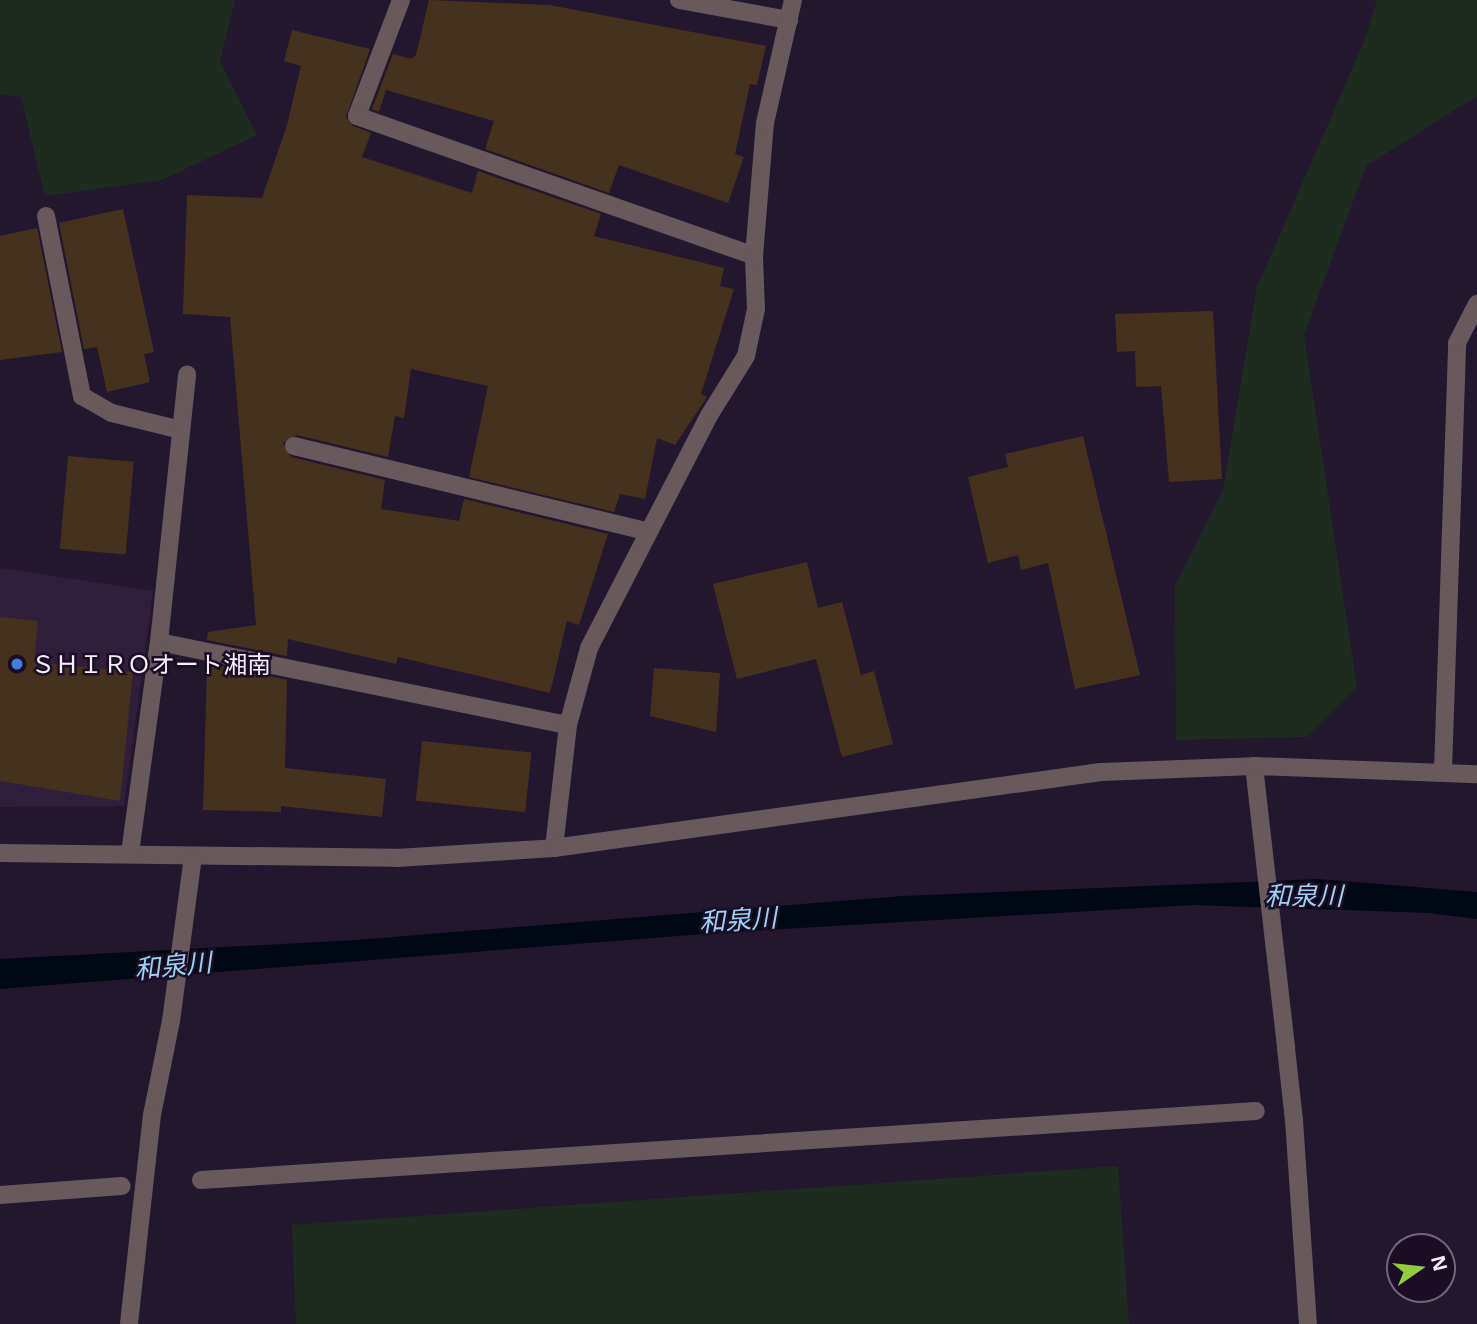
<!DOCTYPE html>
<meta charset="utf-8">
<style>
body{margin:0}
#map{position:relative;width:1477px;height:1324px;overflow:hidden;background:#23162f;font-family:"Open Sans","Noto Sans JP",sans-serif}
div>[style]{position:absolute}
.built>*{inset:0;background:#2f1f3d}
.green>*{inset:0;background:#1d2c1e}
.water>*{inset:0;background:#000913}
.building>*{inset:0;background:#46321c;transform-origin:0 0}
.lane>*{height:18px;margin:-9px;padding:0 9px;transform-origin:9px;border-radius:9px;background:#68595c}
.street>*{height:18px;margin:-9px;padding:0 9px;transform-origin:9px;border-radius:9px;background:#68595c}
.street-bridge>*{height:18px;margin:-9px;padding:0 9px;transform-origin:9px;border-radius:9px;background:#68595c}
.dots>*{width:19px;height:19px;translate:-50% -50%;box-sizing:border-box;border:4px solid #1a0d25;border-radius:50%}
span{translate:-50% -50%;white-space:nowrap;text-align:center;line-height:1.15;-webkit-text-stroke:5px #1a0d25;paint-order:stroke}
.poi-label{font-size:24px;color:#f6edff}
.left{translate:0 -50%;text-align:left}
.water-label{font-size:26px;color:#9bd2f5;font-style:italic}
.north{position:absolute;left:1386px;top:1233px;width:70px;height:70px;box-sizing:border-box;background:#1a0d25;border:2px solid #72677c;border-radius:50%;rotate:76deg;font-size:19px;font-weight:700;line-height:28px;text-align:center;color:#f6edff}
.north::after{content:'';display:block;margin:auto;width:24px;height:32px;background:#92cd3e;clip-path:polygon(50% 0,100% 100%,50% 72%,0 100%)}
</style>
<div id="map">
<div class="built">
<i style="clip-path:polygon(0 568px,153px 591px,124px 806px,0 807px)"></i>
</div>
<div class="green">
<i style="clip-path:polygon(0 0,235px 0,220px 62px,257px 135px,162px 180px,45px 196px,21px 97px,0 95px)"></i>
<i style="clip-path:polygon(1377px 0,1477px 0,1477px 96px,1366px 166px,1304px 335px,1357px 688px,1308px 737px,1176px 740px,1175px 586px,1223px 490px,1257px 287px,1363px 44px)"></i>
<i style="clip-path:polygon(1118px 1166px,1129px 1324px,296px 1324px,292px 1225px)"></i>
</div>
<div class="water">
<i style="clip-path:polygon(1318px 879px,1477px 892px,1477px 919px,1429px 913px,1193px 905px,717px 933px,0 989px,0 959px,355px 940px,902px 896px)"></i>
</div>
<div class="building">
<i style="clip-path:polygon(429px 0,549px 5px,766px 46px,757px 85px,750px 84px,735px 154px,744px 157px,728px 203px,619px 165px,609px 193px,485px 149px,494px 121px,386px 90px,379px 112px,372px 109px,393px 54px,411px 59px,416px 55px)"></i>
<i style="clip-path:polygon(292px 30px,370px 49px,346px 117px,353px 126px,371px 133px,362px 157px,472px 193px,478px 171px,601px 214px,594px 236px,724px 268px,720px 286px,734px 289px,701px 394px,707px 397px,675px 445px,657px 438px,645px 499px,620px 494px,614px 512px,469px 477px,488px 386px,411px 369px,404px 418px,395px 416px,388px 457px,297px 435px,283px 443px,291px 457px,385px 480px,381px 509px,459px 521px,464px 499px,608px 534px,579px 625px,567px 621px,550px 693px,398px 657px,396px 664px,288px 639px,287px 656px,207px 640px,208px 632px,256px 625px,230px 317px,183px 314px,187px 195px,262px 198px,287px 125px,301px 66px,284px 61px)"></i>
<i style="clip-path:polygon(123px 209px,154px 352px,144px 354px,150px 382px,107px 392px,97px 347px,84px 349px,59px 223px)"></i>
<i style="clip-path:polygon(37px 228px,62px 352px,0 360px,0 236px)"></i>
<i style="clip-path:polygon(1213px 311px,1222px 479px,1169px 482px,1161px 386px,1136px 387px,1135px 351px,1117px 352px,1115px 314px)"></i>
<i style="clip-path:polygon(1083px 436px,1140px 675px,1075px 689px,1048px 563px,1021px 570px,1018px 555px,988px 563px,968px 477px,1008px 467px,1005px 454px)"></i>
<i style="left:68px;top:456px;width:66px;height:93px;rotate:5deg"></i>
<i style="clip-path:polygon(807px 562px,818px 608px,842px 602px,861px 675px,874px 671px,893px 744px,842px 757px,816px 659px,737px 679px,713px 584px)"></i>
<i style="clip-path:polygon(0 617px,38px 621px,34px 662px,133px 672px,120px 801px,0 781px)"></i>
<i style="clip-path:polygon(207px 663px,287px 680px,285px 768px,386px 779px,382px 817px,281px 806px,281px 812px,203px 810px)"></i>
<i style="clip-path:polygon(654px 668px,720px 673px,716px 732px,650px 716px)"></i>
<i style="left:422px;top:741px;width:110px;height:60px;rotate:6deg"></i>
</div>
<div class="lane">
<i style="left:201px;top:1180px;width:1057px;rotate:-3.74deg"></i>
<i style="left:0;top:1195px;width:122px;rotate:-4.2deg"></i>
</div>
<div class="street">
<i style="left:401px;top:0;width:124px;rotate:110.8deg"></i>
<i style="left:357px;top:116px;width:421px;rotate:19.4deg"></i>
<i style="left:679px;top:0;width:112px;rotate:10.3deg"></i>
<i style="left:46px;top:216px;width:184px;rotate:78.7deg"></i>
<i style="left:82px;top:396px;width:34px;rotate:30deg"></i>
<i style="left:112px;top:413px;width:71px;rotate:13.8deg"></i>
<i style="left:294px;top:446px;width:365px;rotate:13.6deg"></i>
<i style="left:159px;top:642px;width:417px;rotate:11.5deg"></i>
<i style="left:1254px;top:766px;width:284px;rotate:83.5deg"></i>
<i style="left:1443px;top:771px;width:428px;rotate:-88.1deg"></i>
<i style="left:1457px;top:343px;width:44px;rotate:-62.9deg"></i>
<i style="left:554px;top:848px;width:124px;rotate:-83.5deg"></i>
<i style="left:568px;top:725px;width:80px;rotate:-74.7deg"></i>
<i style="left:589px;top:648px;width:263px;rotate:-62.7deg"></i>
<i style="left:710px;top:414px;width:68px;rotate:-58.2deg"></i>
<i style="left:746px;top:356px;width:48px;rotate:-78deg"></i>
<i style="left:756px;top:309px;width:53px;rotate:-92.2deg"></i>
<i style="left:754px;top:256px;width:133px;rotate:-85.3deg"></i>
<i style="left:765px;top:123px;width:126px;rotate:-77.2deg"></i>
<i style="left:0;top:853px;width:397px;rotate:0.7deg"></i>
<i style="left:397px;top:858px;width:157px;rotate:-3.6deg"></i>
<i style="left:554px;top:848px;width:552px;rotate:-7.91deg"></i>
<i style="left:1101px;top:772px;width:153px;rotate:-2.2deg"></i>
<i style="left:1254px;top:766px;width:223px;rotate:2.1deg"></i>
<i style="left:130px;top:853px;width:213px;rotate:-82.2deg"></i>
<i style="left:159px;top:642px;width:269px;rotate:-84deg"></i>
<i style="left:152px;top:1115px;width:96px;rotate:-78.6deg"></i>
<i style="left:171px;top:1021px;width:165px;rotate:-82.4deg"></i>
<i style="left:1294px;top:1120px;width:204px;rotate:86.1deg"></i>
<i style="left:129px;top:1324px;width:129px;rotate:-83.8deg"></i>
</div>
<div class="street-bridge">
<i style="left:1286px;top:1048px;width:72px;rotate:83.7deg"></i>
<i style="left:143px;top:1196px;width:81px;rotate:-83.7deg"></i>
</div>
<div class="dots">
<i style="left:17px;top:664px;background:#3f7fe0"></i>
</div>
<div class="poi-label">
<span class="left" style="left:31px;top:664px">ＳＨＩＲＯオート湘南</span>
</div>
<div class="water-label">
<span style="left:1304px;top:896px">和泉川</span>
<span style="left:738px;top:920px;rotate:-4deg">和泉川</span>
<span style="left:173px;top:966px;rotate:-6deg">和泉川</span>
</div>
<div class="north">N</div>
</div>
